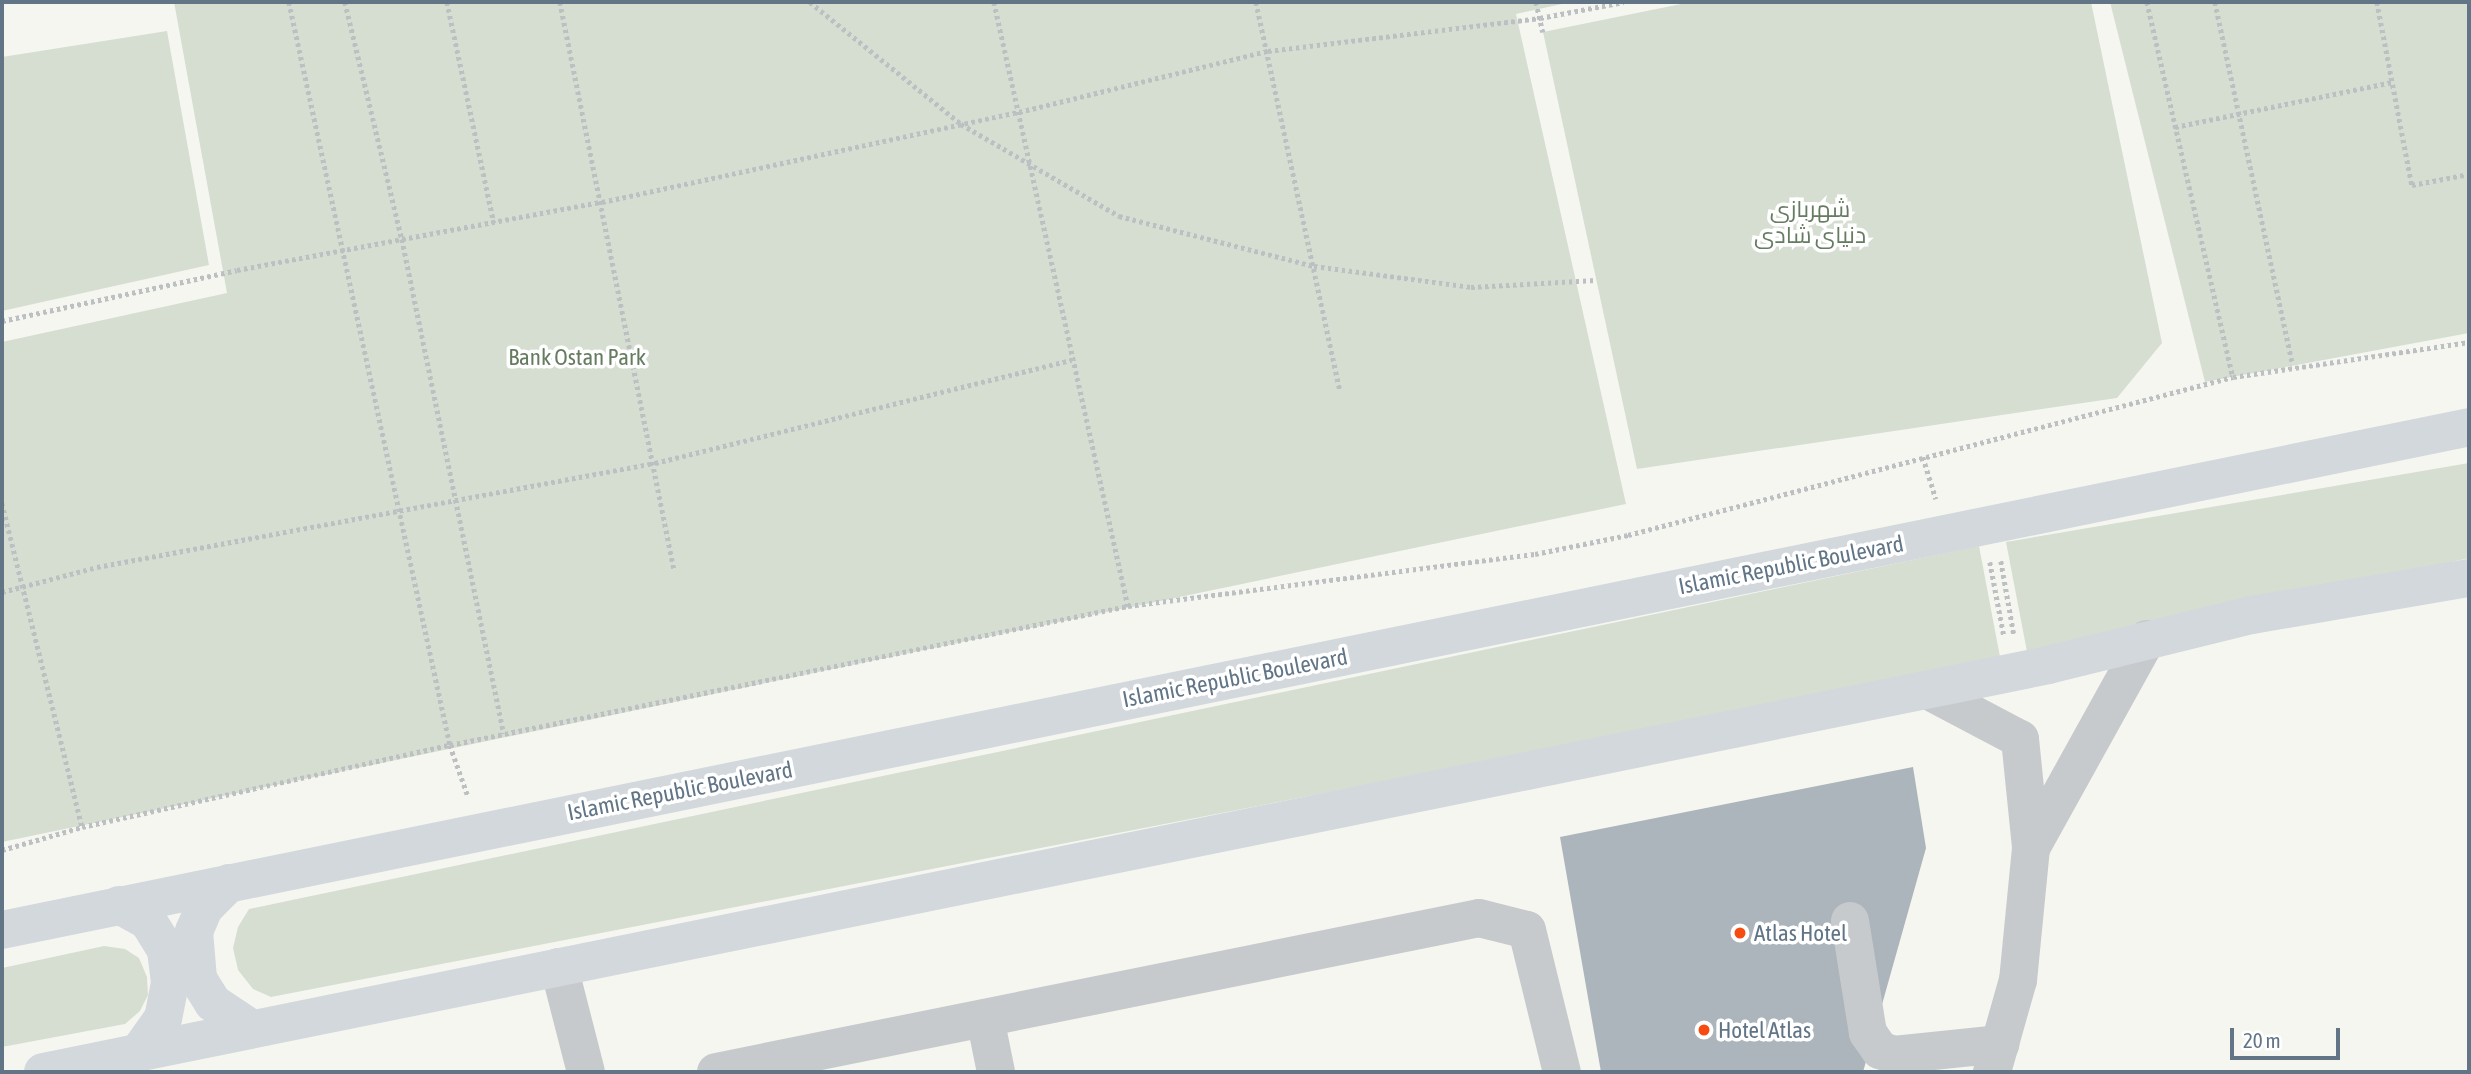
<!DOCTYPE html>
<meta charset="utf-8">
<style>
body{margin:0}
#map{position:relative;width:2471px;height:1074px;overflow:hidden;background:#f6f6f1;font-family:"Asap Condensed",Cairo,sans-serif}
div>[style]{position:absolute}
.green>*{inset:0;background:#d6ded2}
.building>*{inset:0;background:#acb5bb}
.path>*{height:4.5px;margin-top:-2.25px;transform-origin:0;background:repeating-linear-gradient(90deg,#bdc0c2 0 3.5px,transparent 0 7px)}
.minor>*{height:38px;margin:-19px;padding:0 19px;transform-origin:19px;border-radius:19px;background:#c7cacd}
.major>*{height:38px;margin:-19px;padding:0 19px;transform-origin:19px;border-radius:19px;background:#d3d8dd}
.dots>*{width:19px;height:19px;translate:-50% -50%;box-sizing:border-box;border:4px solid #fff;border-radius:50%}
span{translate:-50% -50%;white-space:nowrap;text-align:center;line-height:1.15;-webkit-text-stroke:7px #fff;paint-order:stroke}
.park-label{font-size:23px;color:#667c61}
.street-label{font-size:23px;color:#617586}
.poi-label{font-size:23px;color:#617586}
.left{translate:0 -50%;text-align:left}
.frame{position:absolute;inset:0;border:4px solid #617586;pointer-events:none}
.scale{position:absolute;left:2230px;top:1028px;width:110px;height:32px;box-sizing:border-box;border:4px solid #617586;border-top:0;padding-left:9px;font-size:21px;line-height:24px;white-space:nowrap;color:#617586;-webkit-text-stroke:5px #fff;paint-order:stroke}
</style>
<div id="map">
<div class="green">
<i style="clip-path:polygon(174px 2px,1571px 2px,1516px 14px,1626px 504px,2px 842px,2px 342px,227px 293px)"></i>
<i style="clip-path:polygon(1691px 2px,2091px 2px,2162px 343px,2117px 398px,1637px 469px,1543px 32px)"></i>
<i style="clip-path:polygon(2110px 2px,2469px 2px,2469px 333px,2205px 382px)"></i>
<i style="clip-path:polygon(167px 31px,209px 265px,2px 311px,2px 57px)"></i>
<i style="clip-path:polygon(2469px 463px,2469px 558px,2028px 657px,2006px 542px)"></i>
<i style="clip-path:polygon(1979px 546px,2001px 662px,271px 997px,253px 989px,238px 970px,233px 948px,238px 927px,249px 909px)"></i>
<i style="clip-path:polygon(104px 946px,125px 949px,139px 958px,147px 977px,148px 995px,140px 1011px,125px 1024px,2px 1047px,2px 968px)"></i>
</div>
<div class="building">
<i style="clip-path:polygon(1913px 767px,1926px 848px,1863px 1072px,1601px 1072px,1560px 837px)"></i>
</div>
<div class="path">
<i style="left:289px;top:2px;width:760px;rotate:77.77deg"></i>
<i style="left:450px;top:745px;width:54px;rotate:70.6deg"></i>
<i style="left:345px;top:2px;width:244px;rotate:76.5deg"></i>
<i style="left:402px;top:239px;width:505px;rotate:78.36deg"></i>
<i style="left:447px;top:2px;width:226px;rotate:78deg"></i>
<i style="left:560px;top:2px;width:578px;rotate:78.63deg"></i>
<i style="left:810px;top:2px;width:194px;rotate:38.9deg"></i>
<i style="left:961px;top:124px;width:183px;rotate:30.2deg"></i>
<i style="left:1119px;top:216px;width:201px;rotate:14.4deg"></i>
<i style="left:1314px;top:266px;width:158px;rotate:7.6deg"></i>
<i style="left:1471px;top:287px;width:125px;rotate:-3.2deg"></i>
<i style="left:994px;top:2px;width:619px;rotate:77.49deg"></i>
<i style="left:1256px;top:2px;width:398px;rotate:77.8deg"></i>
<i style="left:1536px;top:2px;width:31px;rotate:77deg"></i>
<i style="left:2147px;top:2px;width:384px;rotate:77.1deg"></i>
<i style="left:2215px;top:2px;width:371px;rotate:77.9deg"></i>
<i style="left:2377px;top:2px;width:186px;rotate:79.2deg"></i>
<i style="left:2412px;top:185px;width:58px;rotate:-10.9deg"></i>
<i style="left:2175px;top:127px;width:222px;rotate:-11.7deg"></i>
<i style="left:2px;top:321px;width:240px;rotate:-12.2deg"></i>
<i style="left:237px;top:270px;width:371px;rotate:-10.6deg"></i>
<i style="left:602px;top:202px;width:427px;rotate:-12.2deg"></i>
<i style="left:1019px;top:112px;width:256px;rotate:-13.8deg"></i>
<i style="left:1268px;top:51px;width:274px;rotate:-6.9deg"></i>
<i style="left:1540px;top:18px;width:85px;rotate:-10.9deg"></i>
<i style="left:1923px;top:457px;width:44px;rotate:72.8deg"></i>
<i style="left:2px;top:503px;width:334px;rotate:76.1deg"></i>
<i style="left:2001px;top:561px;width:75px;rotate:80deg"></i>
<i style="left:1990px;top:562px;width:75px;rotate:79.3deg"></i>
<i style="left:2px;top:592px;width:98px;rotate:-14.7deg"></i>
<i style="left:97px;top:567px;width:568px;rotate:-10.56deg"></i>
<i style="left:655px;top:463px;width:429px;rotate:-13.9deg"></i>
<i style="left:2px;top:850px;width:83px;rotate:-16deg"></i>
<i style="left:82px;top:827px;width:377px;rotate:-12.6deg"></i>
<i style="left:450px;top:745px;width:692px;rotate:-11.59deg"></i>
<i style="left:1128px;top:606px;width:410px;rotate:-7.3deg"></i>
<i style="left:1535px;top:554px;width:95px;rotate:-11.5deg"></i>
<i style="left:1628px;top:535px;width:625px;rotate:-14.64deg"></i>
<i style="left:2233px;top:377px;width:239px;rotate:-8.4deg"></i>
</div>
<div class="minor">
<i style="left:1927px;top:690px;width:105px;rotate:27.8deg"></i>
<i style="left:2020px;top:739px;width:110px;rotate:84.2deg"></i>
<i style="left:2031px;top:848px;width:133px;rotate:95.6deg"></i>
<i style="left:2018px;top:980px;width:96px;rotate:105.8deg"></i>
<i style="left:2031px;top:848px;width:239px;rotate:-61deg"></i>
<i style="left:1850px;top:921px;width:113px;rotate:80.9deg"></i>
<i style="left:1868px;top:1033px;width:21px;rotate:55deg"></i>
<i style="left:1880px;top:1050px;width:15px;rotate:20deg"></i>
<i style="left:1894px;top:1055px;width:107px;rotate:-5.9deg"></i>
<i style="left:559px;top:967px;width:108px;rotate:75.6deg"></i>
<i style="left:985px;top:1018px;width:55px;rotate:78.5deg"></i>
<i style="left:716px;top:1072px;width:778px;rotate:-11.41deg"></i>
<i style="left:1479px;top:918px;width:49px;rotate:14deg"></i>
<i style="left:1527px;top:930px;width:146px;rotate:76.2deg"></i>
</div>
<div class="major">
<i style="left:229px;top:883px;width:35px;rotate:135deg"></i>
<i style="left:204px;top:908px;width:25px;rotate:113deg"></i>
<i style="left:194px;top:931px;width:48px;rotate:85.2deg"></i>
<i style="left:198px;top:979px;width:28px;rotate:58deg"></i>
<i style="left:213px;top:1003px;width:47px;rotate:33.7deg"></i>
<i style="left:119px;top:905px;width:33px;rotate:29deg"></i>
<i style="left:148px;top:921px;width:34px;rotate:58deg"></i>
<i style="left:166px;top:950px;width:33px;rotate:83deg"></i>
<i style="left:170px;top:983px;width:36px;rotate:101deg"></i>
<i style="left:163px;top:1018px;width:42px;rotate:125.2deg"></i>
<i style="left:2px;top:930px;width:2518px;rotate:-11.52deg"></i>
<i style="left:43px;top:1072px;width:2046px;rotate:-11.47deg"></i>
<i style="left:2048px;top:665px;width:210px;rotate:-13.8deg"></i>
<i style="left:2252px;top:615px;width:220px;rotate:-9.7deg"></i>
</div>
<div class="dots">
<i style="left:1740px;top:933px;background:#f64c11"></i>
<i style="left:1704px;top:1030px;background:#f64c11"></i>
</div>
<div class="park-label">
<span style="left:1810px;top:222px">شهربازی<br>دنیای شادی</span>
<span style="left:577px;top:357px">Bank Ostan Park</span>
</div>
<div class="street-label">
<span style="left:1791px;top:565px;rotate:-11deg">Islamic Republic Boulevard</span>
<span style="left:1235px;top:678px;rotate:-11deg">Islamic Republic Boulevard</span>
<span style="left:680px;top:791px;rotate:-11deg">Islamic Republic Boulevard</span>
</div>
<div class="poi-label">
<span class="left" style="left:1754px;top:933px">Atlas Hotel</span>
<span class="left" style="left:1718px;top:1030px">Hotel Atlas</span>
</div>
<div class="frame"></div>
<div class="scale">20 m</div>
</div>
